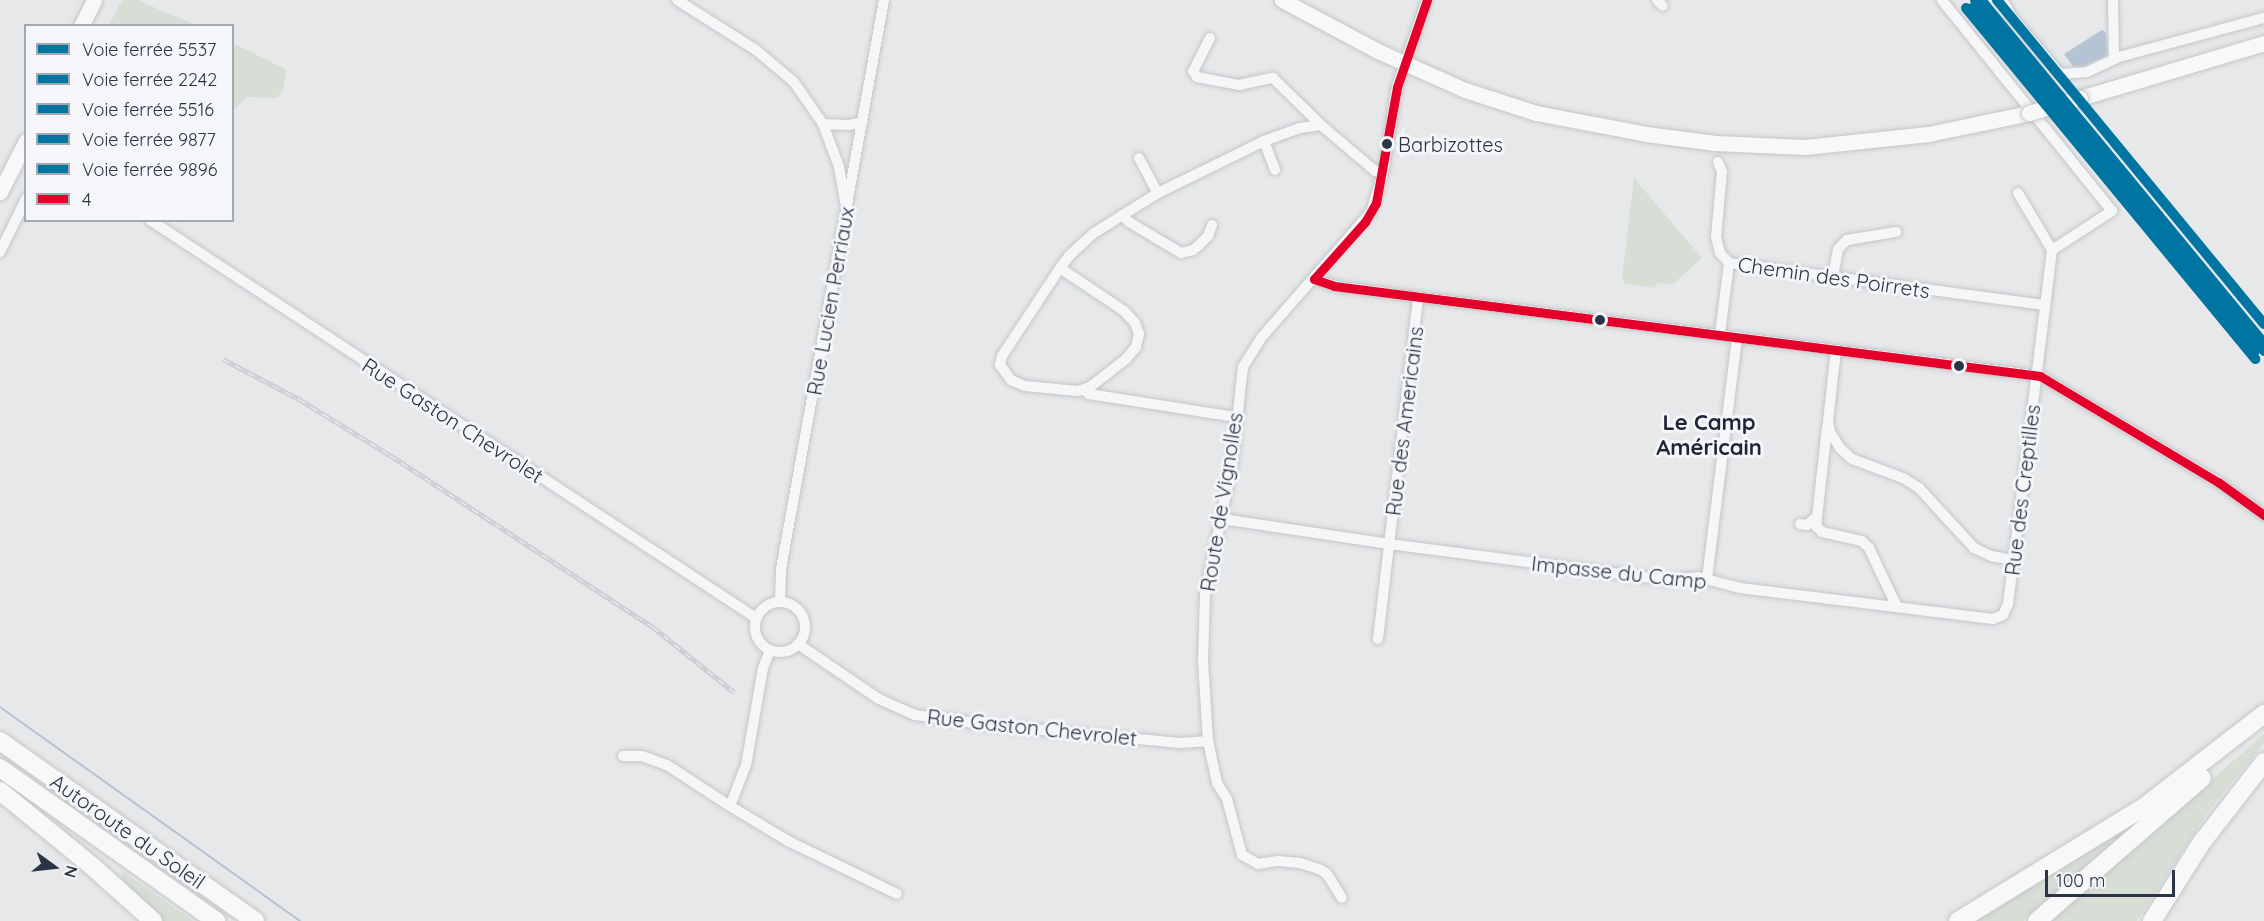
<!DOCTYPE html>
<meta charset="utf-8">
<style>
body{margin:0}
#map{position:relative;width:2264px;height:921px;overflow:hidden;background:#e6e8ea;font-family:Quicksand,sans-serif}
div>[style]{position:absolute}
.green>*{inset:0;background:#d6ded6}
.water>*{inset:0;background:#b4c4d5}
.stream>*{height:2px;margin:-1px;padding:0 1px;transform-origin:1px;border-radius:1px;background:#b4c4d5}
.roads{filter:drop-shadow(0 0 2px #c4c6c8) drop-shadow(0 0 2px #c4c6c8)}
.street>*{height:10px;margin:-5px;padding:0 5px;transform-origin:5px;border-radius:5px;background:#f5f6f7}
.street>.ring{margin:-5px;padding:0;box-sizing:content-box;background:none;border:10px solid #f5f6f7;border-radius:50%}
.primary>*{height:15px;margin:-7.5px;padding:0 7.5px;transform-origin:7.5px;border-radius:7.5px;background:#f8f8f8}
.highway>*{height:18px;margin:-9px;padding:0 9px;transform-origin:9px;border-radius:9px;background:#f8f8f8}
.rail>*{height:4.5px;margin-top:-2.25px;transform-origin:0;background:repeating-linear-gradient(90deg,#f4f6f9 0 7px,#cecfd2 0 14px);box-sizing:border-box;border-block:2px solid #cecfd2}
.bridges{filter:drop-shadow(0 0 2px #c2c5c8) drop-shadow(0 0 2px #c2c5c8)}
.primary-bridge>*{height:15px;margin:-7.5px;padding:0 7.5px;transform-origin:7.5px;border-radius:7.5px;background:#f8f8f8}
.bus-1>*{height:9px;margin:-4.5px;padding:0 4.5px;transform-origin:4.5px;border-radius:4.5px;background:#e4002b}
.rail-1>*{height:10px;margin:-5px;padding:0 5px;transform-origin:5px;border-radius:5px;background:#0075a1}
.rail-2>*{height:10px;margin:-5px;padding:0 5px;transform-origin:5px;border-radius:5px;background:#0075a1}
.rail-3>*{height:10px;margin:-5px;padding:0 5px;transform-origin:5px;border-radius:5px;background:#0075a1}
.rail-4>*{height:10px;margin:-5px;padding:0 5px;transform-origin:5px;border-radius:5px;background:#0075a1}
.rail-5>*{height:10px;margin:-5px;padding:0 5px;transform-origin:5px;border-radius:5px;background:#0075a1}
.dots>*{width:16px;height:16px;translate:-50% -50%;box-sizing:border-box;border:3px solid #f4f6f9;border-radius:50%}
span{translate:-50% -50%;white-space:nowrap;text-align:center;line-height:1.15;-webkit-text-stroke:6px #f4f6f9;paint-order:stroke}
.bus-label{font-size:20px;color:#2b3445}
.left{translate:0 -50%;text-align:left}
.street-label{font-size:21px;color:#2b3445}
.neighbourhood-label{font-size:22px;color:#1d2536;font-weight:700}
.legend{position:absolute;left:24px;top:24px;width:210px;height:198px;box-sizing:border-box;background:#f4f6f9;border:2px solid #a4a8b1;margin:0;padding:8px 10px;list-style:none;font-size:18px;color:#2b3445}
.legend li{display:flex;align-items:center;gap:12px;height:30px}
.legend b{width:30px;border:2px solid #a4a8b1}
.north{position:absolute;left:24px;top:837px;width:60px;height:60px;-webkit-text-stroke:4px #f4f6f9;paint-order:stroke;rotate:105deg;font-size:16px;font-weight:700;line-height:24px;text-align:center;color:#2b3445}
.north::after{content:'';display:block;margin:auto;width:21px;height:27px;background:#2b3445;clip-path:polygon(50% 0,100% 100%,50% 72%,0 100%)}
.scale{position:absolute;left:2045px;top:870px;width:130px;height:27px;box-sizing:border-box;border:3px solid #2b3445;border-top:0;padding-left:8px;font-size:18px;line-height:21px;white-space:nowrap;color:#2b3445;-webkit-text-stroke:4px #f4f6f9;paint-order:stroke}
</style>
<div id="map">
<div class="green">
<i style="clip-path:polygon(122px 0,137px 0,196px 25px,109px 25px)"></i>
<i style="clip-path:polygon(233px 43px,287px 70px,283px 90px,277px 98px,247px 97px,233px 111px)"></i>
<i style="clip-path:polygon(1634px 178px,1702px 258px,1673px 284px,1657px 283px,1656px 288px,1625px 284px,1622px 279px)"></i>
<i style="clip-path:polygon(2264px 734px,2264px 743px,2207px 813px,2137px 921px,2051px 921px)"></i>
<i style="clip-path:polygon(2144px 813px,2144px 819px,2023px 921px,1972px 921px)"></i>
<i style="clip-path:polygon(122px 871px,193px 921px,162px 921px,123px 880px)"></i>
</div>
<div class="water">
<i style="clip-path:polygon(2102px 30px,2106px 33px,2107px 53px,2104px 57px,2082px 67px,2073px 66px,2064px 54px)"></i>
</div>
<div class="stream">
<i style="left:0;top:707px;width:369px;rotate:35.5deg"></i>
</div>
<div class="roads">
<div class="street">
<i style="left:677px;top:0;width:93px;rotate:32.3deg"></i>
<i style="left:756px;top:50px;width:50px;rotate:40.1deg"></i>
<i style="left:794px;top:82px;width:51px;rotate:55.4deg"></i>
<i style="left:823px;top:124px;width:46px;rotate:69.6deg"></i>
<i style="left:839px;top:167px;width:35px;rotate:80deg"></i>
<i style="left:845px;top:201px;width:3px;rotate:18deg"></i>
<i style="left:1657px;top:0;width:8px;rotate:45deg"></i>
<i style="left:2002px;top:0;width:20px;rotate:60deg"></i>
<i style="left:2012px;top:17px;width:75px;rotate:49.9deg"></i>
<i style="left:2060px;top:74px;width:27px;rotate:-4deg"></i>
<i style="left:2087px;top:72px;width:35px;rotate:-25deg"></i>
<i style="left:2119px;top:57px;width:150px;rotate:-15.1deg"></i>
<i style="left:2113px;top:0;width:58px;rotate:89deg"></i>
<i style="left:1210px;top:38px;width:37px;rotate:117deg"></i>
<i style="left:1193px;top:71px;width:7px;rotate:56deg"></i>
<i style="left:1197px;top:77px;width:43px;rotate:10.8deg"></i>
<i style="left:1239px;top:85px;width:35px;rotate:-12deg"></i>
<i style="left:1273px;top:78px;width:67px;rotate:44.4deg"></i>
<i style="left:1321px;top:125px;width:71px;rotate:40.4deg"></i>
<i style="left:1375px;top:171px;width:8px;rotate:14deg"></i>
<i style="left:823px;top:124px;width:26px;rotate:2deg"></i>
<i style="left:849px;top:125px;width:14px;rotate:-12deg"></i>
<i style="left:1264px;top:141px;width:31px;rotate:69deg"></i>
<i style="left:1139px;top:158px;width:40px;rotate:62deg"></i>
<i style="left:1718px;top:162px;width:11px;rotate:68deg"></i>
<i style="left:1722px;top:172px;width:65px;rotate:95.3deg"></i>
<i style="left:1716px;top:237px;width:16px;rotate:76deg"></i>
<i style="left:1720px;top:253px;width:13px;rotate:48deg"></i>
<i style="left:1729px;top:263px;width:318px;rotate:7.6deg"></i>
<i style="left:2018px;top:193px;width:66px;rotate:59.2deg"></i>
<i style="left:1122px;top:215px;width:10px;rotate:45deg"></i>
<i style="left:1129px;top:222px;width:61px;rotate:30.8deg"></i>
<i style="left:1181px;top:253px;width:12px;rotate:-14deg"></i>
<i style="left:1193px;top:250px;width:8px;rotate:-40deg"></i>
<i style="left:1199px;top:245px;width:13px;rotate:-45deg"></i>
<i style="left:1208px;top:236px;width:12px;rotate:-70deg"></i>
<i style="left:150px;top:220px;width:725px;rotate:33.3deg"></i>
<i style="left:0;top:252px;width:59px;rotate:-63.9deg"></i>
<i style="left:1060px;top:268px;width:77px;rotate:33.9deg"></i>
<i style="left:1124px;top:311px;width:16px;rotate:47deg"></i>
<i style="left:1135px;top:323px;width:12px;rotate:70deg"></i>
<i style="left:1139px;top:334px;width:13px;rotate:103deg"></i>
<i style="left:1136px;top:347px;width:16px;rotate:130deg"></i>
<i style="left:1126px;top:359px;width:46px;rotate:142.1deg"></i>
<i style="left:1090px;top:387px;width:13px;rotate:162deg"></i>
<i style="left:1078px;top:391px;width:53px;rotate:-174.6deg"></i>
<i style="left:1025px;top:386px;width:15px;rotate:-157deg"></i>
<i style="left:1011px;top:380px;width:19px;rotate:-126deg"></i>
<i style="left:1000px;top:365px;width:9px;rotate:-77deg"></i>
<i style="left:1002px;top:356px;width:105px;rotate:-56.6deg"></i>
<i style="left:1060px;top:268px;width:15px;rotate:-53deg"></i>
<i style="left:1069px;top:256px;width:34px;rotate:-43deg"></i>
<i style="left:1094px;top:233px;width:75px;rotate:-32deg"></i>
<i style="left:1158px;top:193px;width:118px;rotate:-26.1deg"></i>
<i style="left:1264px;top:141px;width:38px;rotate:-20deg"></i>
<i style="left:1300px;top:128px;width:21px;rotate:-8deg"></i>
<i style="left:1833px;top:277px;width:28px;rotate:-80deg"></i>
<i style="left:1838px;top:249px;width:13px;rotate:-45deg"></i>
<i style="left:1847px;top:240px;width:50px;rotate:-9.3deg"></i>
<i style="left:1314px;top:279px;width:21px;rotate:19deg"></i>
<i style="left:1334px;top:286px;width:85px;rotate:7.5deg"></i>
<i style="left:1418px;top:297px;width:627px;rotate:7.24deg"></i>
<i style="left:2040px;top:376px;width:207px;rotate:30.8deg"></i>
<i style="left:2218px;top:482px;width:57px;rotate:35.7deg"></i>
<i style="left:1720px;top:334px;width:72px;rotate:-82.8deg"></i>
<i style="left:1836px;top:350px;width:71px;rotate:96.4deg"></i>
<i style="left:1828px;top:421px;width:11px;rotate:80deg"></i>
<i style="left:1830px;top:432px;width:19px;rotate:58deg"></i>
<i style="left:1840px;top:448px;width:16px;rotate:43deg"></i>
<i style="left:1852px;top:459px;width:54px;rotate:20.4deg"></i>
<i style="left:1903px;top:478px;width:19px;rotate:32deg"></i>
<i style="left:1919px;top:488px;width:81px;rotate:47.5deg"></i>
<i style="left:1974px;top:548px;width:19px;rotate:25deg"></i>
<i style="left:1991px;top:556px;width:22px;rotate:10deg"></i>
<i style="left:1084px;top:390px;width:6px;rotate:39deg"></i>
<i style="left:1089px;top:394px;width:149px;rotate:8.9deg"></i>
<i style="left:1827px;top:427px;width:100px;rotate:96.3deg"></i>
<i style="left:1816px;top:526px;width:8px;rotate:45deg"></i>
<i style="left:1822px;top:532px;width:41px;rotate:12.7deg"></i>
<i style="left:1862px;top:541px;width:10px;rotate:45deg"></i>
<i style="left:1869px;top:548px;width:65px;rotate:64.6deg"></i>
<i style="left:1221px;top:521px;width:8px;rotate:-7deg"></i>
<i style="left:1229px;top:520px;width:162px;rotate:8.5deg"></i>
<i style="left:1389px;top:544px;width:278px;rotate:7.4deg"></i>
<i style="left:1665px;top:580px;width:33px;rotate:-5deg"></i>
<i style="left:1698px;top:577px;width:43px;rotate:14.7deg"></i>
<i style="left:1740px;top:588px;width:255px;rotate:7deg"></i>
<i style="left:1993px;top:619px;width:11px;rotate:-22deg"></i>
<i style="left:2003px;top:615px;width:12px;rotate:-66deg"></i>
<i style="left:2008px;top:604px;width:357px;rotate:-82.9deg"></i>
<i style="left:2052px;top:250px;width:72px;rotate:-33deg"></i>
<i style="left:2112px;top:211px;width:271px;rotate:-128.9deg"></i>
<i style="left:1800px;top:524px;width:7px;rotate:8deg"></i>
<i style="left:1807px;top:525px;width:9px;rotate:-41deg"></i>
<i style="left:1707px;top:579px;width:244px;rotate:-82.9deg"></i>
<i style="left:780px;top:601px;width:32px;rotate:-88deg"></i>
<i style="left:781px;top:569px;width:578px;rotate:-79.74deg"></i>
<i class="ring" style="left:755px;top:602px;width:40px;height:40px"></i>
<i style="left:1378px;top:639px;width:344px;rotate:-83.3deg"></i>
<i style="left:798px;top:644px;width:98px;rotate:34.2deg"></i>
<i style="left:879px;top:699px;width:39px;rotate:24deg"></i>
<i style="left:915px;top:715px;width:75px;rotate:7.7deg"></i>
<i style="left:989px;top:725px;width:192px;rotate:5.4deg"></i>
<i style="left:1180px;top:743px;width:28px;rotate:-4deg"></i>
<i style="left:1208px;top:741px;width:79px;rotate:-93.6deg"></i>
<i style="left:1203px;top:662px;width:67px;rotate:-88.3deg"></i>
<i style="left:1205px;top:595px;width:132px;rotate:-78.2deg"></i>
<i style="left:1232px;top:466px;width:100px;rotate:-83.7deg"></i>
<i style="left:1243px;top:367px;width:34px;rotate:-58deg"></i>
<i style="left:1261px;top:338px;width:167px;rotate:-48.9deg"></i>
<i style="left:1371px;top:212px;width:41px;rotate:-72.9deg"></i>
<i style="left:1383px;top:173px;width:87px;rotate:-80.8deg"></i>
<i style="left:1397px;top:87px;width:92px;rotate:-71deg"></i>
<i style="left:770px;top:650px;width:19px;rotate:111deg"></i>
<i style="left:763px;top:668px;width:98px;rotate:99.9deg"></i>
<i style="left:746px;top:765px;width:44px;rotate:111.3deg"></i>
<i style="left:730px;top:806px;width:68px;rotate:31.1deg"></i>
<i style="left:788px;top:841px;width:121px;rotate:25.9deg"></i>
<i style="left:1208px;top:741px;width:43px;rotate:77.9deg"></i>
<i style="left:1217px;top:783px;width:19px;rotate:58deg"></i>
<i style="left:1227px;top:799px;width:58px;rotate:75deg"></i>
<i style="left:1242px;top:855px;width:18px;rotate:29deg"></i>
<i style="left:1258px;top:864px;width:20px;rotate:-9deg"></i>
<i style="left:1278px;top:861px;width:22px;rotate:5deg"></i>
<i style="left:1300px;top:863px;width:22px;rotate:18deg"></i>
<i style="left:1321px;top:870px;width:7px;rotate:34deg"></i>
<i style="left:1327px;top:874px;width:28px;rotate:58deg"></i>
<i style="left:623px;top:756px;width:19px"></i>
<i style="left:642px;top:756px;width:27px;rotate:20deg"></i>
<i style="left:667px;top:765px;width:75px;rotate:33.1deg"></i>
</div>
<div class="primary">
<i style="left:1282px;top:0;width:111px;rotate:28deg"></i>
<i style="left:1380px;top:52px;width:93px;rotate:24.1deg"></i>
<i style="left:1465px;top:90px;width:75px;rotate:17.9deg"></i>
<i style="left:1536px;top:113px;width:112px;rotate:10.8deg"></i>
<i style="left:1646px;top:134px;width:70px;rotate:7.4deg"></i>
<i style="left:1715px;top:143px;width:90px;rotate:2.5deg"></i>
<i style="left:1805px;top:147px;width:124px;rotate:-6deg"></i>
<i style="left:1928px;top:134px;width:103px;rotate:-11.7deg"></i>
<i style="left:81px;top:26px;width:29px;rotate:-63deg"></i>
<i style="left:2080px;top:98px;width:192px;rotate:-16.6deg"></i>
<i style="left:0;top:192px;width:57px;rotate:-63deg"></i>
</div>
<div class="highway">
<i style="left:0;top:741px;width:312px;rotate:35.2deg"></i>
<i style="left:0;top:768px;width:265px;rotate:35.3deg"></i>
<i style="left:0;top:791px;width:119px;rotate:39.2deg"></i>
<i style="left:92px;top:866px;width:82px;rotate:42deg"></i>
<i style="left:1958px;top:921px;width:218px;rotate:-31.5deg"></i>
<i style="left:2144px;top:807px;width:152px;rotate:-37.8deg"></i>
<i style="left:2037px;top:921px;width:218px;rotate:-40.9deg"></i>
<i style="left:2152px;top:921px;width:93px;rotate:-57.7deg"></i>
<i style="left:2202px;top:842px;width:101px;rotate:-52.2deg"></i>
</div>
</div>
<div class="rail">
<i style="left:223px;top:359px;width:86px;rotate:27.8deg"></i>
<i style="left:299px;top:399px;width:107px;rotate:31.6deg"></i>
<i style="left:390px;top:455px;width:314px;rotate:33.2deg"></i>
<i style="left:653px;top:627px;width:104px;rotate:38.7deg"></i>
</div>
<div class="bridges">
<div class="primary-bridge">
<i style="left:2029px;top:113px;width:53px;rotate:-16.4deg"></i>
</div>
</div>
<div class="bus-1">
<i style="left:1314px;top:279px;width:21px;rotate:19deg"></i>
<i style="left:1334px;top:286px;width:712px;rotate:7.26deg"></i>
<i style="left:2040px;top:376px;width:207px;rotate:30.8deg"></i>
<i style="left:2218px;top:482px;width:57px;rotate:35.7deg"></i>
<i style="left:1314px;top:279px;width:76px;rotate:-48.2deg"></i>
<i style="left:1365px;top:222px;width:22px;rotate:-60deg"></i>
<i style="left:1376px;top:203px;width:118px;rotate:-79.7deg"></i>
<i style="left:1397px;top:87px;width:92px;rotate:-71deg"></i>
</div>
<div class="rail-1">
<i style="left:1975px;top:0;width:455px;rotate:50.5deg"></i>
</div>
<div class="rail-2">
<i style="left:1981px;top:0;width:445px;rotate:50.5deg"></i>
</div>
<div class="rail-3">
<i style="left:1972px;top:8px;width:445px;rotate:50.5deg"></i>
</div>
<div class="rail-4">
<i style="left:1966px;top:8px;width:455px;rotate:50.5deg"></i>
</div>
<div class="rail-5">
<i style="left:1997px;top:0;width:420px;rotate:50.5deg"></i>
</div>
<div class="dots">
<i style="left:1387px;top:144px;background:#2b3445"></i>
<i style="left:1600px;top:320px;background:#2b3445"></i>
<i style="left:1959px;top:366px;background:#2b3445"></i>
</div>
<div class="bus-label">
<span class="left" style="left:1398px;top:144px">Barbizottes</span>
</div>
<div class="street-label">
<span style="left:1834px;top:277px;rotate:8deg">Chemin des Poirrets</span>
<span style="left:830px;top:301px;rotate:-80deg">Rue Lucien Perriaux</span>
<span style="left:453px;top:420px;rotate:33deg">Rue Gaston Chevrolet</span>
<span style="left:1404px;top:421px;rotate:-83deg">Rue des Americains</span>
<span style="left:2022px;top:490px;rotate:-83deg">Rue des Creptilles</span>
<span style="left:1221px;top:502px;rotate:-81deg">Route de Vignolles</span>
<span style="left:1619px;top:572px;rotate:6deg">Impasse du Camp</span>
<span style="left:1032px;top:727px;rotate:6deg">Rue Gaston Chevrolet</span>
<span style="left:128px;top:831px;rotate:35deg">Autoroute du Soleil</span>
</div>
<div class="neighbourhood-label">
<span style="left:1709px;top:435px">Le Camp<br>Américain</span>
</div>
<ul class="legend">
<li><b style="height:8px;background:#0075a1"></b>Voie ferrée 5537</li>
<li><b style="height:8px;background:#0075a1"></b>Voie ferrée 2242</li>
<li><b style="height:8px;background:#0075a1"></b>Voie ferrée 5516</li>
<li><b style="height:8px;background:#0075a1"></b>Voie ferrée 9877</li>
<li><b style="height:8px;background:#0075a1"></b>Voie ferrée 9896</li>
<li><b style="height:8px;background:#e4002b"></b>4</li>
</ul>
<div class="north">N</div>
<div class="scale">100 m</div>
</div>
